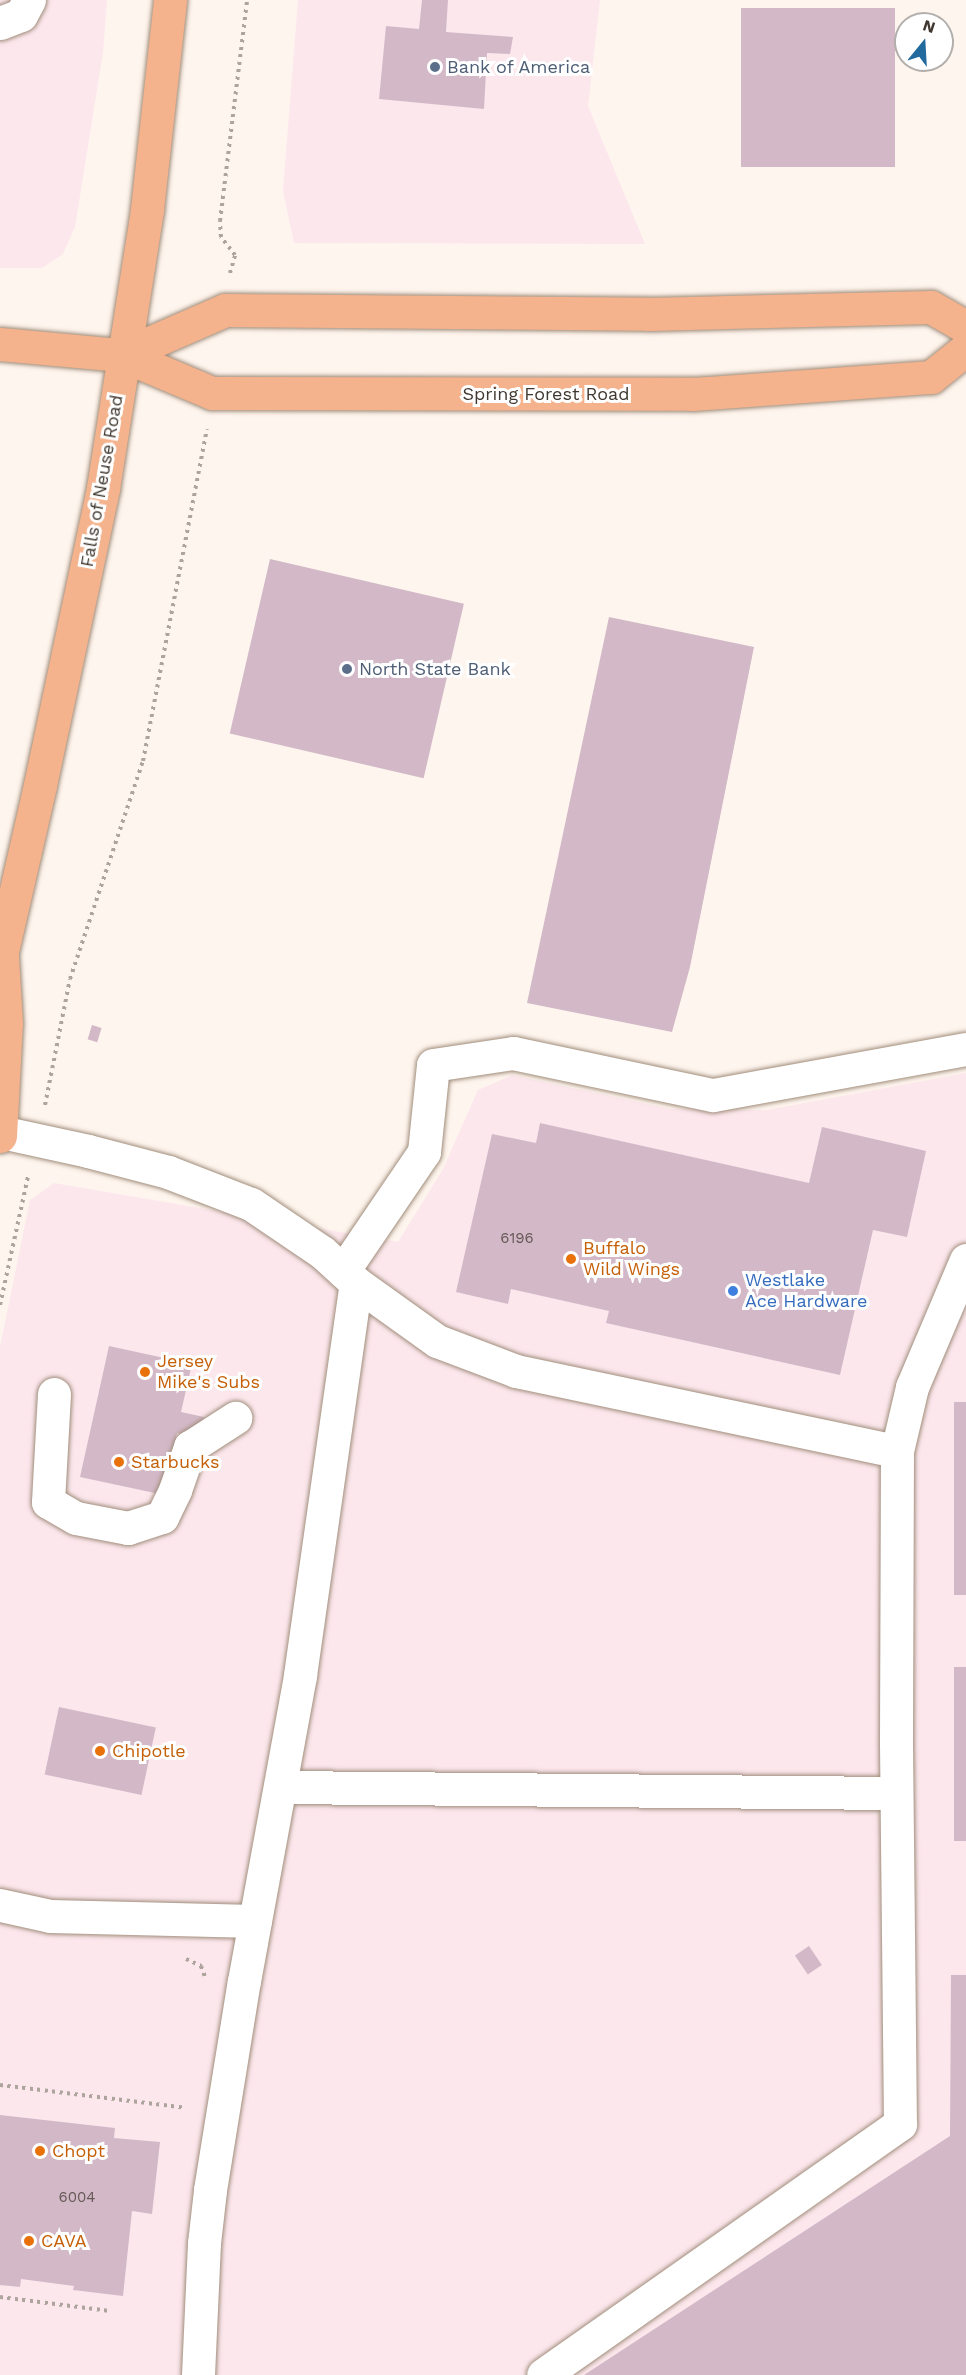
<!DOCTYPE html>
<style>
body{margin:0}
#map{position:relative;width:966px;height:2375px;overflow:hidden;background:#fef5ee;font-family:"Work Sans",sans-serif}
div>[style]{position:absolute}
.commercial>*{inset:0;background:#fce7ed}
.building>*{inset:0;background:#d3b9c8;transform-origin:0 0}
.path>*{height:4px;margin-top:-2px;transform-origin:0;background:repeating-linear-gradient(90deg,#ada49d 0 3px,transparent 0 7.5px)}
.roads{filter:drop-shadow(0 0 2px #a18e7c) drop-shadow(0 0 2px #a18e7c)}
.minor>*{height:33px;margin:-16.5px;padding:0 16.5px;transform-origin:16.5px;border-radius:16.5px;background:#fff}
.major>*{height:33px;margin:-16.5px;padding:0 16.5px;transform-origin:16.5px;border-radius:16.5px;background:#f4b28d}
.dots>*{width:16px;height:16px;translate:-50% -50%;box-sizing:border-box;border:3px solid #fff;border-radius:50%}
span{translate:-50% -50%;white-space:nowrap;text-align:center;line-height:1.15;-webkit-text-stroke:6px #fff;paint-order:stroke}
.number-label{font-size:15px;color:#655856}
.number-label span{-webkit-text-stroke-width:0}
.service-label{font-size:18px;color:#4e5e75}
.left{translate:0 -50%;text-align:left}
.street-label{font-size:18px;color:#403830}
.food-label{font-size:18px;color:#c56008}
.shop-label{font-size:18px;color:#366cbe}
.north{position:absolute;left:894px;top:12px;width:60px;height:60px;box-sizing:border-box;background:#fff;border:2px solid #b3afac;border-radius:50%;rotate:18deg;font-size:16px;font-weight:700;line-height:24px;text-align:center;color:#403830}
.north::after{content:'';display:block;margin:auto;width:21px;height:27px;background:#226a9e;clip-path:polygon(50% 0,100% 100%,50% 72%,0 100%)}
</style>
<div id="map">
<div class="commercial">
<i style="clip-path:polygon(0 0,107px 0,103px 52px,75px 227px,63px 254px,42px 268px,0 268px)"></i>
<i style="clip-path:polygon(298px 0,600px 0,588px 106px,645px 244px,294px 243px,283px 191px)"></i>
<i style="clip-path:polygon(966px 1073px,966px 2375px,0 2375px,0 1347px,30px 1200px,54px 1183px,398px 1242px,443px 1169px,478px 1090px,512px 1075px,671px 1109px,767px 1110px)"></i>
</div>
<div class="building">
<i style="clip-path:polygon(422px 0,448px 0,446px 32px,513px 37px,510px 54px,487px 53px,484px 109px,379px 99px,386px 26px,419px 29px)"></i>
<i style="left:741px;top:8px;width:154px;height:159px"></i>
<i style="left:270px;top:559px;width:199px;height:179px;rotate:13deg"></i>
<i style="clip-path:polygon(609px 617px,754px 647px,690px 967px,672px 1032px,527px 1003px)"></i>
<i style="left:92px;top:1025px;width:10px;height:15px;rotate:17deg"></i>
<i style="clip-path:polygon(540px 1123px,809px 1183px,822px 1127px,926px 1151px,907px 1237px,873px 1230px,840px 1375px,606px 1323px,609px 1311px,511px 1289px,508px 1304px,456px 1292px,492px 1134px,536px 1143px)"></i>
<i style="clip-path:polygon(109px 1346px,192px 1364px,181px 1412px,204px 1417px,200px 1437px,177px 1433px,164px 1495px,80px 1477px)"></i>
<i style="left:954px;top:1402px;width:12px;height:193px"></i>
<i style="left:954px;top:1667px;width:12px;height:174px"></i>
<i style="left:59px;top:1707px;width:99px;height:69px;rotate:12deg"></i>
<i style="left:809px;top:1946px;width:23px;height:17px;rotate:56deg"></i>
<i style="clip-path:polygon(951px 1975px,966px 1975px,966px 2375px,584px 2375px,950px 2136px)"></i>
<i style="clip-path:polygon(0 2115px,115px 2128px,114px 2138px,160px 2142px,152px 2214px,132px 2211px,123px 2296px,73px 2290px,74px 2286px,21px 2279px,20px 2287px,0 2285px)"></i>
</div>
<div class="path">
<i style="left:230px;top:273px;width:19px;rotate:-74deg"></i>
<i style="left:235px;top:255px;width:23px;rotate:-128deg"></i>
<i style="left:221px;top:237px;width:16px;rotate:-94deg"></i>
<i style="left:220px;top:221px;width:223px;rotate:-83deg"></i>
<i style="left:45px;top:1105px;width:128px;rotate:-78.8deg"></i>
<i style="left:70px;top:979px;width:230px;rotate:-71.5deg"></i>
<i style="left:143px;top:761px;width:338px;rotate:-79.1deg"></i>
<i style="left:0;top:1305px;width:131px;rotate:-77.7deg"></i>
<i style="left:186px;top:1959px;width:17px;rotate:25deg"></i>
<i style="left:201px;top:1966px;width:12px;rotate:70deg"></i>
<i style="left:0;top:2085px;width:187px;rotate:7deg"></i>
<i style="left:0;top:2297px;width:111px;rotate:7.3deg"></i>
</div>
<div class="roads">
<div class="minor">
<i style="left:0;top:23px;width:22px;rotate:-21deg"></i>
<i style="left:21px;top:15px;width:17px;rotate:-62deg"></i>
<i style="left:1px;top:1132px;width:89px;rotate:12.3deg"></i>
<i style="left:88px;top:1151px;width:83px;rotate:14.7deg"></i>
<i style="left:168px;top:1172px;width:89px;rotate:21.1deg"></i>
<i style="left:251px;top:1204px;width:86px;rotate:34.1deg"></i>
<i style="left:322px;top:1252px;width:46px;rotate:42.4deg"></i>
<i style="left:356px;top:1283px;width:100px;rotate:35.6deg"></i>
<i style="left:437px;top:1341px;width:85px;rotate:20.8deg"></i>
<i style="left:516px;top:1371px;width:389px;rotate:11.9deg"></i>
<i style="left:897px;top:1451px;width:293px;rotate:90.2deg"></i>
<i style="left:896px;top:1744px;width:380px;rotate:89.4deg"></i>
<i style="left:900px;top:2124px;width:436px;rotate:144.9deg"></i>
<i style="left:343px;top:1271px;width:144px;rotate:-55.8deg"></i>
<i style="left:424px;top:1152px;width:87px;rotate:-84.1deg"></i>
<i style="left:433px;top:1065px;width:81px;rotate:-8.5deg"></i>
<i style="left:513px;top:1053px;width:204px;rotate:11.9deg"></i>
<i style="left:713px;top:1095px;width:257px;rotate:-10.3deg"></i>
<i style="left:54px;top:1394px;width:108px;rotate:93.2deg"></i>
<i style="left:48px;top:1502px;width:32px;rotate:30deg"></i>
<i style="left:76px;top:1518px;width:53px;rotate:10.9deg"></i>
<i style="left:128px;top:1528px;width:36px;rotate:-18deg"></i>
<i style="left:162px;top:1517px;width:30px;rotate:-64deg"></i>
<i style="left:175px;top:1490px;width:46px;rotate:-70.8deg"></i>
<i style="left:190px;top:1447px;width:54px;rotate:-32.8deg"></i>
<i style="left:897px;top:1451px;width:66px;rotate:-76.8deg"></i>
<i style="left:912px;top:1387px;width:138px;rotate:-67deg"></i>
<i style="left:280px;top:1787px;width:616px;rotate:0.56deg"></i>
<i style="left:0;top:1905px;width:51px;rotate:12.4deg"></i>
<i style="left:50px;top:1916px;width:205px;rotate:1.4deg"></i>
<i style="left:198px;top:2375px;width:132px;rotate:-87.4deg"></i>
<i style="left:204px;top:2243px;width:53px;rotate:-83.5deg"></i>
<i style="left:210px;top:2190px;width:212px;rotate:-80.8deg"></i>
<i style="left:244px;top:1981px;width:311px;rotate:-79.6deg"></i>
<i style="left:300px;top:1675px;width:396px;rotate:-81.9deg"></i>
</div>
<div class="major">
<i style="left:0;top:344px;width:122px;rotate:5.2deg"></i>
<i style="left:122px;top:355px;width:98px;rotate:22.9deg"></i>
<i style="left:212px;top:393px;width:481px;rotate:0.1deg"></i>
<i style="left:693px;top:394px;width:239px;rotate:-4.1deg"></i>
<i style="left:931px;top:377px;width:45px;rotate:-38.7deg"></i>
<i style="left:122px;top:355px;width:112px;rotate:-23.6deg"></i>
<i style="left:225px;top:310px;width:424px;rotate:0.5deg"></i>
<i style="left:649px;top:314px;width:282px;rotate:-1.4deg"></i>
<i style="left:931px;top:307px;width:40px;rotate:29.7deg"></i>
<i style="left:0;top:960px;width:180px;rotate:-77.1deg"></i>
<i style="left:40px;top:785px;width:304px;rotate:-78deg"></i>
<i style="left:103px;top:488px;width:282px;rotate:-81deg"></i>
<i style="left:147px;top:209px;width:210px;rotate:-83.7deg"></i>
<i style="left:0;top:1136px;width:113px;rotate:-87deg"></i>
<i style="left:6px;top:1023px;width:66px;rotate:-93.5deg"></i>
</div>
</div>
<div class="dots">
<i style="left:435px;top:67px;background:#5c6f8a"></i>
<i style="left:347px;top:669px;background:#5c6f8a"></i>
<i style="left:571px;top:1259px;background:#e8710a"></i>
<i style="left:733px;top:1291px;background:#3f7fe0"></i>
<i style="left:145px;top:1372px;background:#e8710a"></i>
<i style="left:119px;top:1462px;background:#e8710a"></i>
<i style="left:100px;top:1751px;background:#e8710a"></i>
<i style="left:40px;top:2151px;background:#e8710a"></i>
<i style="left:29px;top:2241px;background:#e8710a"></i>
</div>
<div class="number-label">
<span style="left:517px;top:1239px">6196</span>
<span style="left:77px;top:2198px">6004</span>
</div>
<div class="service-label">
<span class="left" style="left:447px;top:67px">Bank of America</span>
<span class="left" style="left:359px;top:669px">North State Bank</span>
</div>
<div class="street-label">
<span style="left:546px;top:394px">Spring Forest Road</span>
<span style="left:102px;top:481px;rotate:-80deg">Falls of Neuse Road</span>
</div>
<div class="food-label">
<span class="left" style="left:583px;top:1259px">Buffalo<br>Wild Wings</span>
<span class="left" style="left:157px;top:1372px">Jersey<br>Mike's Subs</span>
<span class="left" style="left:131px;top:1462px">Starbucks</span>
<span class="left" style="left:112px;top:1751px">Chipotle</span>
<span class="left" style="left:52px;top:2151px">Chopt</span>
<span class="left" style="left:41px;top:2241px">CAVA</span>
</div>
<div class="shop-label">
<span class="left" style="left:745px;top:1291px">Westlake<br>Ace Hardware</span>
</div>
<div class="north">N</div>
</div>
